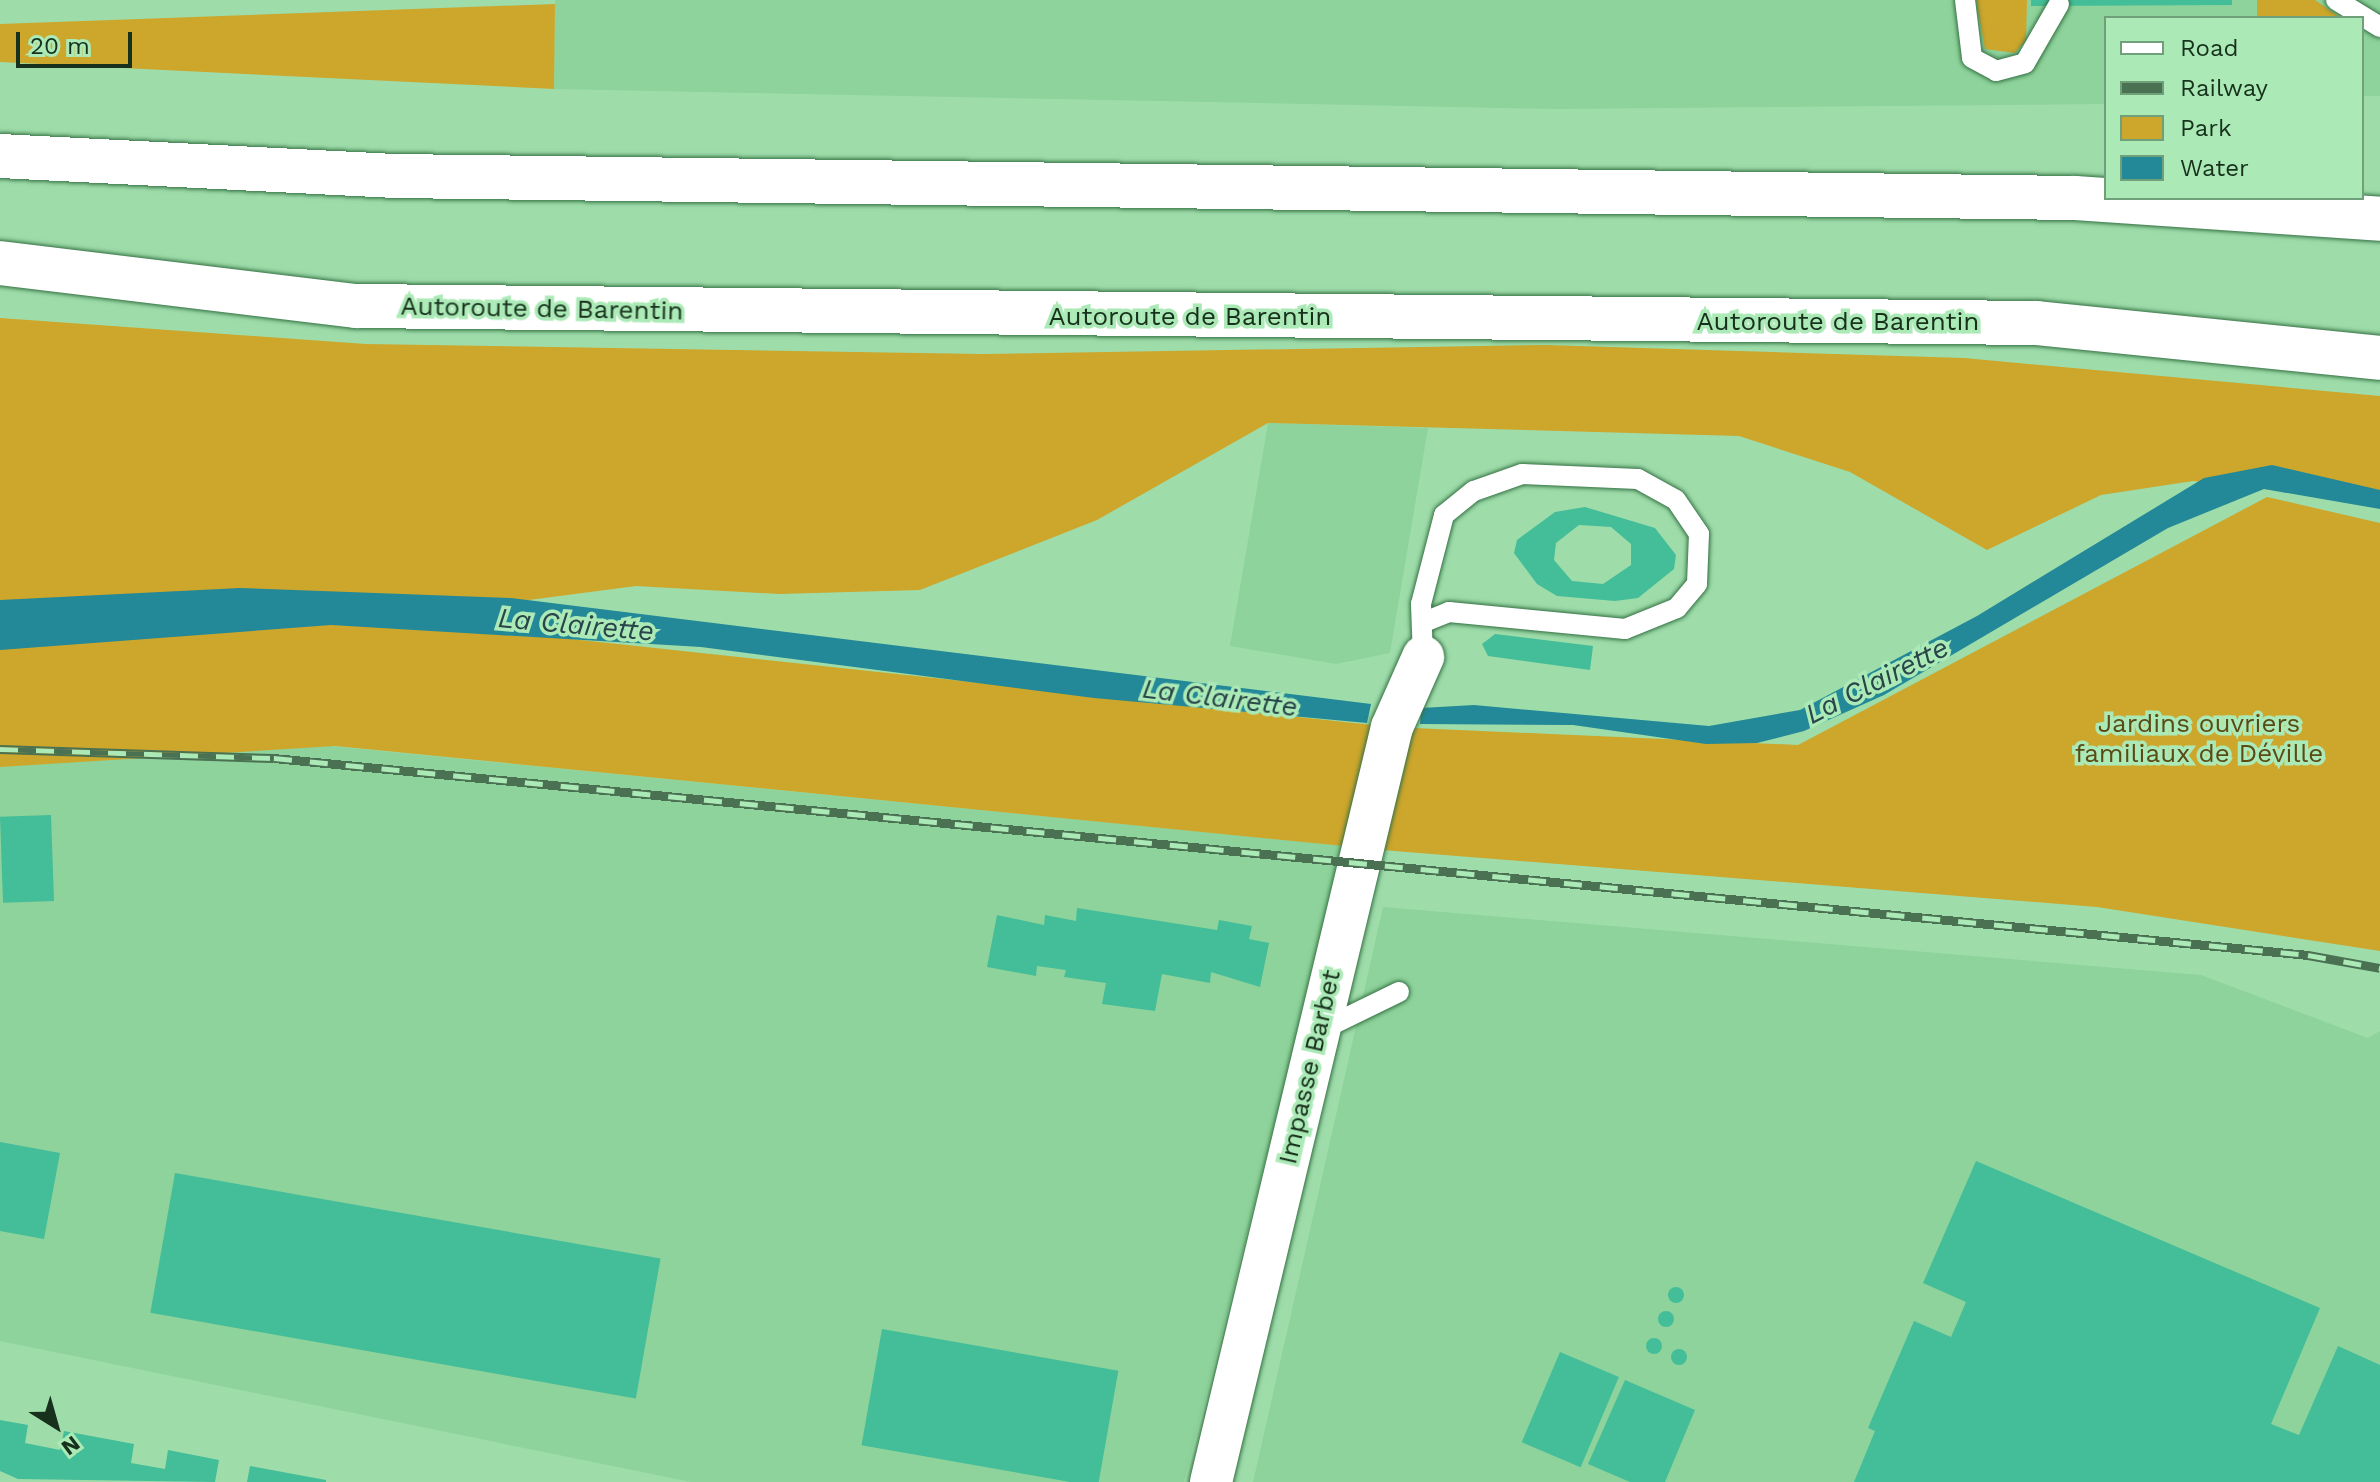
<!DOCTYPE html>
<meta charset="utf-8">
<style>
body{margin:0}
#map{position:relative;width:2380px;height:1482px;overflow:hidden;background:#9eddaa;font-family:"Work Sans",sans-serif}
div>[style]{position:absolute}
.built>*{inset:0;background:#8ed39b}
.green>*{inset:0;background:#cda62c}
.water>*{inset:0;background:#238897}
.building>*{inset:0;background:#44bd99;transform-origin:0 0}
.round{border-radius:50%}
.roads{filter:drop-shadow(0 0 2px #357144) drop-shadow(0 0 2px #357144)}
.lane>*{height:20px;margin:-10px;padding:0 10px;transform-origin:10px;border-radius:10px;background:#fff}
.street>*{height:42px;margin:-21px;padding:0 21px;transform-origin:21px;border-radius:21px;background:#fff}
.highway>*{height:44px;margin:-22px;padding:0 22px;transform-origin:22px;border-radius:22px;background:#fff}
.rail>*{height:9px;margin-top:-4.5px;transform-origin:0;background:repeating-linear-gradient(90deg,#abeab6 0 18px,#4a7152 0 36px);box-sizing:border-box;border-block:2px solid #4a7152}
span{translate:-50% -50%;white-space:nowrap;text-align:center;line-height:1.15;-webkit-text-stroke:7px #abeab6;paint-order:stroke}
.street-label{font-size:26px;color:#18311d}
.park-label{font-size:26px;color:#5b4a16}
.water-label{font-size:28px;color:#28454a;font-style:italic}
.legend{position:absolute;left:2104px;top:16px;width:260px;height:184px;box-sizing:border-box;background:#abeab6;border:2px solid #70a079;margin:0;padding:10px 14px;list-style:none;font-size:24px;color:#18311d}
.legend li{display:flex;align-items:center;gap:16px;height:40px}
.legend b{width:40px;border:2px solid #70a079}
.north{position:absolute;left:16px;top:1386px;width:80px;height:80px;-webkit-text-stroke:6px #abeab6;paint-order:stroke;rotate:143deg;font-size:22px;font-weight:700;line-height:32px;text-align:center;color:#18311d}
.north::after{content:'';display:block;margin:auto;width:28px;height:36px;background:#18311d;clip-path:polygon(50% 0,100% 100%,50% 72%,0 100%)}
.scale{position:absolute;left:16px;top:32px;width:116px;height:36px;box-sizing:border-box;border:4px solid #18311d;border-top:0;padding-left:10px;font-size:24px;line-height:28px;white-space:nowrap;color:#18311d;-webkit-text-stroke:6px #abeab6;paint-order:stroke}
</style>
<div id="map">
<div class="built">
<i style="clip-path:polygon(555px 0,2380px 0,2380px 96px,2362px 96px,2362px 18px,2106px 18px,2106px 104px,1557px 109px,554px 89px)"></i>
<i style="clip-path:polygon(1268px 423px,1428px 428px,1390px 653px,1336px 664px,1230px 646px)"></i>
<i style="clip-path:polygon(300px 743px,1345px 846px,1184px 1482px,691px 1482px,0 1341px,0 767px)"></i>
<i style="clip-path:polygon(1383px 907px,2201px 975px,2368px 1038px,2380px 1031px,2380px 1482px,1253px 1482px)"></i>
</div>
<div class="green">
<i style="clip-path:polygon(1976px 0,2027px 0,2026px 40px,2015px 53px,1985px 49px)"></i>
<i style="clip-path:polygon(2257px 0,2315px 0,2341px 18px,2257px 18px)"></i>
<i style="clip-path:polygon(555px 4px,554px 89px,0 62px,0 24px)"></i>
<i style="clip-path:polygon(0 318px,366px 344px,982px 354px,1546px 345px,1964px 358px,2380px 396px,2380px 502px,2193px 481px,2101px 495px,1987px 550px,1850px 472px,1739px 436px,1268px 423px,1097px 520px,920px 590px,779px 594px,636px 586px,337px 625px,562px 638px,1392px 727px,1798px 745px,2267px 497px,2380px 523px,2380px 951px,2097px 907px,1394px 851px,335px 746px,0 767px)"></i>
</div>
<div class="water">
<i style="clip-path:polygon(2272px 465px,2380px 490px,2380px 509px,2264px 489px,2168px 528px,1884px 695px,1804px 731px,1757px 743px,1706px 744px,1573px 725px,1420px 724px,1421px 708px,1474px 705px,1709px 726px,1800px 710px,1977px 616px,2204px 478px)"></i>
<i style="clip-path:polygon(240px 588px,511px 598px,1371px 704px,1367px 723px,1094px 698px,701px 647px,331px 625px,0 650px,0 600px)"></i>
</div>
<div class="building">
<i style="clip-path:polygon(2031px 0,2232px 0,2232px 5px,2031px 6px)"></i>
<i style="clip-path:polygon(evenodd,1585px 507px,1655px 528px,1676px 555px,1674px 569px,1638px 598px,1615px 601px,1557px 596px,1537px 584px,1514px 553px,1517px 540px,1555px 512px,1585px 507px,1579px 525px,1611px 527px,1631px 544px,1631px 565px,1603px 584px,1572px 581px,1554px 560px,1556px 543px,1579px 525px)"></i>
<i style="clip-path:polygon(1495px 634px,1593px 646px,1590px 670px,1488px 656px,1482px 644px)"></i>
<i style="left:51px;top:815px;width:86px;height:51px;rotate:88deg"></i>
<i style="clip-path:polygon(1077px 908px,1217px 930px,1219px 920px,1252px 926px,1249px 939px,1269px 943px,1260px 987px,1211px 972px,1210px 983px,1162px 974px,1155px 1011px,1102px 1004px,1106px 983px,1064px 977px,1066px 970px,1037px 966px,1036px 976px,987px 967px,997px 915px,1044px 925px,1045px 915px,1076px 921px)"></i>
<i style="clip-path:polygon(0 1142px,60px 1153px,44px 1239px,0 1231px)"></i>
<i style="clip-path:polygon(1976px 1161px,2320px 1308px,2271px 1424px,2299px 1435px,2338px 1346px,2380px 1365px,2380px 1482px,1854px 1482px,1875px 1431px,1868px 1428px,1914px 1321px,1951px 1337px,1966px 1302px,1923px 1283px)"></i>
<i style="left:175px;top:1173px;width:493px;height:142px;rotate:10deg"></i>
<i class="round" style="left:1668px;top:1287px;width:16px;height:16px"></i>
<i class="round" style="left:1658px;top:1311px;width:16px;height:16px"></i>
<i style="left:882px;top:1329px;width:240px;height:118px;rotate:10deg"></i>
<i class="round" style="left:1646px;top:1338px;width:16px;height:16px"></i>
<i class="round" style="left:1671px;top:1349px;width:16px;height:16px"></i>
<i style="left:1560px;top:1352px;width:64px;height:98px;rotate:23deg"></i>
<i style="clip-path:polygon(1625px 1380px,1695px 1410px,1665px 1482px,1630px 1482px,1588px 1464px)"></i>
<i style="clip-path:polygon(0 1420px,28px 1425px,25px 1443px,60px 1450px,64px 1431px,134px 1444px,131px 1463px,165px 1469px,168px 1450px,219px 1460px,215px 1482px,18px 1479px,0 1471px)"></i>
<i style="clip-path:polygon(250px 1466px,326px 1480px,326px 1482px,247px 1482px)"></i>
</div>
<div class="roads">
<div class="lane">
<i style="left:1965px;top:0;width:58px;rotate:83.1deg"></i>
<i style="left:1972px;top:58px;width:27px;rotate:28deg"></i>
<i style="left:1996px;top:71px;width:30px;rotate:-15deg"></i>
<i style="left:2025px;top:63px;width:68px;rotate:-60deg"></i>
<i style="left:2336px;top:0;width:52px;rotate:31.5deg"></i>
<i style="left:1423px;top:657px;width:53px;rotate:-92.2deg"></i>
<i style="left:1421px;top:604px;width:92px;rotate:-75.5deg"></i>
<i style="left:1444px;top:515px;width:38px;rotate:-39deg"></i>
<i style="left:1474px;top:491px;width:51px;rotate:-19.5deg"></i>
<i style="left:1522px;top:474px;width:116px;rotate:2.5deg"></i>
<i style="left:1638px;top:479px;width:43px;rotate:28.9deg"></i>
<i style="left:1676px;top:500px;width:41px;rotate:55.9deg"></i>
<i style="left:1699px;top:534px;width:50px;rotate:92.3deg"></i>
<i style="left:1697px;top:584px;width:31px;rotate:130deg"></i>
<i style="left:1677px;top:608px;width:56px;rotate:158deg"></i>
<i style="left:1625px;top:629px;width:177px;rotate:-174.5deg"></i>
<i style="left:1449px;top:612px;width:24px;rotate:158deg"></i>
<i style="left:1319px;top:1031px;width:89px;rotate:-26deg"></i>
</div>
<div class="street">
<i style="left:1211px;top:1482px;width:776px;rotate:-76.52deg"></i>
<i style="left:1392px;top:727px;width:77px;rotate:-66.1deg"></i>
</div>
<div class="highway">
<i style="left:0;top:156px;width:395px;rotate:2.9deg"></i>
<i style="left:394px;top:176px;width:1681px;rotate:0.75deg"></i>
<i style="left:2075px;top:198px;width:306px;rotate:3.9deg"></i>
<i style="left:0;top:263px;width:359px;rotate:6.9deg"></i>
<i style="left:356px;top:306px;width:1681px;rotate:0.58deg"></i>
<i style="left:2037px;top:323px;width:345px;rotate:5.8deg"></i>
</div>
</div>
<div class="rail">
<i style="left:0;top:749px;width:274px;rotate:1.9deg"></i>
<i style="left:274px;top:758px;width:2044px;rotate:5.53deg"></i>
<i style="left:2308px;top:955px;width:73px;rotate:10.2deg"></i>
</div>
<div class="street-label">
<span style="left:542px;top:309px;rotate:1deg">Autoroute de Barentin</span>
<span style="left:1190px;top:317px">Autoroute de Barentin</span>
<span style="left:1838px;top:322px">Autoroute de Barentin</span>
<span style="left:1310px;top:1067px;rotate:-77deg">Impasse Barbet</span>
</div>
<div class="park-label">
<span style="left:2199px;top:739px">Jardins ouvriers<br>familiaux de Déville</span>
</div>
<div class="water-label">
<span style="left:576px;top:625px;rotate:5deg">La Clairette</span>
<span style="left:1877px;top:681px;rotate:-27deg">La Clairette</span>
<span style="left:1220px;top:698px;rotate:7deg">La Clairette</span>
</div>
<ul class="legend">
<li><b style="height:10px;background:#fff"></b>Road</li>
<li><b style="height:10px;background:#4a7152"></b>Railway</li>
<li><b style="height:22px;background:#cda62c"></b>Park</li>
<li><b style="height:22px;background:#238897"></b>Water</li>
</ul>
<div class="north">N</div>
<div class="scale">20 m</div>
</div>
